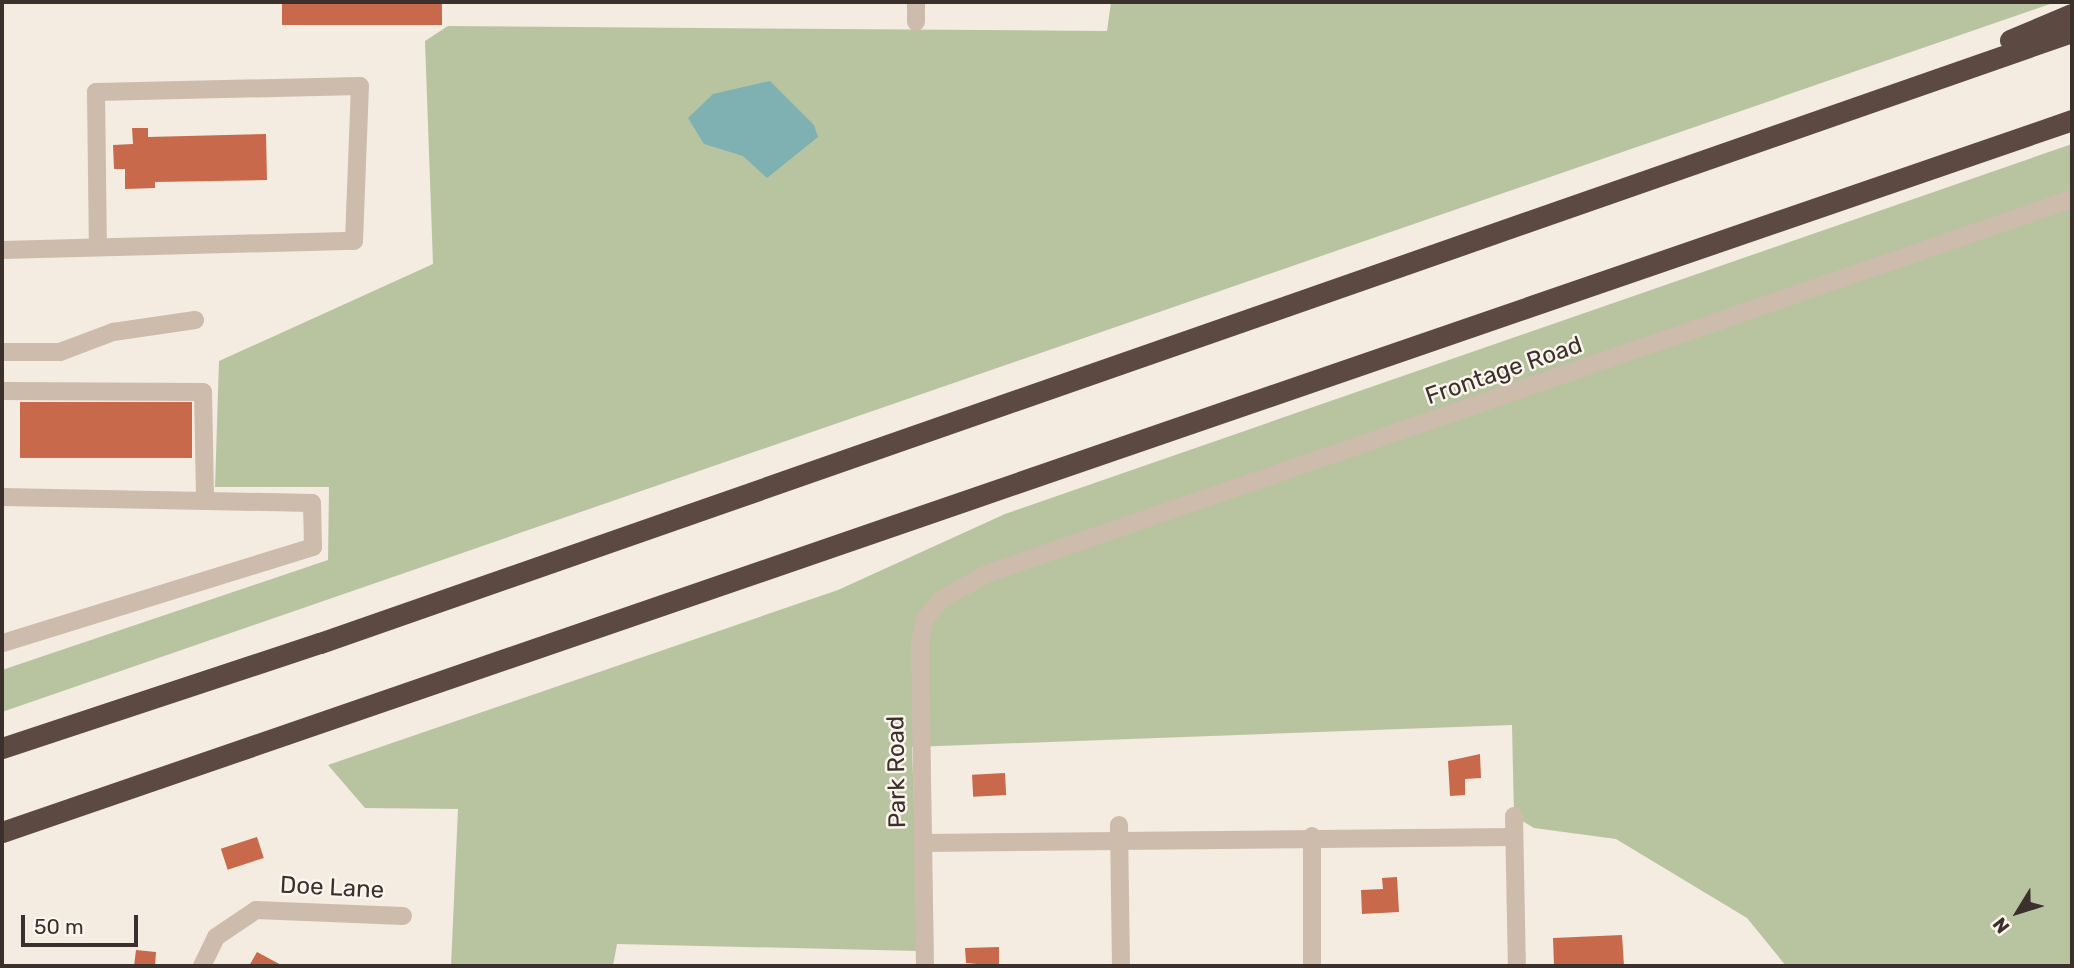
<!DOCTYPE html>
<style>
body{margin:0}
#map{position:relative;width:2074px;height:968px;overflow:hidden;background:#f4ebe1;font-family:Rubik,sans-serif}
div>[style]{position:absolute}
.green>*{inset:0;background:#b8c4a0}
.water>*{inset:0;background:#7fb0b2}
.building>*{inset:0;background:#c8694b;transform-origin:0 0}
.minor>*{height:18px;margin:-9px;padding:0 9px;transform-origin:9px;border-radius:9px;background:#cdbbac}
.highway>*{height:21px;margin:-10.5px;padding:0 10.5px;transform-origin:10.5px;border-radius:10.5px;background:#5c4a42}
span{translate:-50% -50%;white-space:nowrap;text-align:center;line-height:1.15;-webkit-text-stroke:5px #fbf5ee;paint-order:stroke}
.street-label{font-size:24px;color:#3b302b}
.frame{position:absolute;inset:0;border:4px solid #3b302b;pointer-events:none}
.north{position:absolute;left:1983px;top:877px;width:70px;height:70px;-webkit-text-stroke:5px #fbf5ee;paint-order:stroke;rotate:232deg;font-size:19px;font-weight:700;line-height:28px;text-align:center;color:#3b302b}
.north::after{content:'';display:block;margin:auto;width:24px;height:32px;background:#3b302b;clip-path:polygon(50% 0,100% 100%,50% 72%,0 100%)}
.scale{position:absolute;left:21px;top:915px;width:117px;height:32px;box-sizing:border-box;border:4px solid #3b302b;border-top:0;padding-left:9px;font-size:21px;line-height:24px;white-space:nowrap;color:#3b302b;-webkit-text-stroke:5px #fbf5ee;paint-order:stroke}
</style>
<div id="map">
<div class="green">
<i style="clip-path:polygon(1111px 2px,2056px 2px,2px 712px,2px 670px,328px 560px,329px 487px,215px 487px,219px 361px,433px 264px,425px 41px,448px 26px,1107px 31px)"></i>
<i style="clip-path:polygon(2072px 144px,2072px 966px,1786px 966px,1747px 918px,1616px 839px,1534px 828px,1514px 816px,1512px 725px,912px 747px,919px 951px,617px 944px,613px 966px,451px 966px,458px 809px,365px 808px,328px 765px,838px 590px,1005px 514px)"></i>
</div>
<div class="water">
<i style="clip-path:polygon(770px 81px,814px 125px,818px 137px,767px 178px,743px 156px,704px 144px,688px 118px,713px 94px)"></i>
</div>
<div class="building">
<i style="left:282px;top:2px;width:160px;height:23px"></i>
<i style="clip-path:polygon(132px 128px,148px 128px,148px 137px,266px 134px,267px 180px,155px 182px,155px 188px,125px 189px,125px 169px,114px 169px,113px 145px,133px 144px)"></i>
<i style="left:20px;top:402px;width:172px;height:56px"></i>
<i style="clip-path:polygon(1480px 754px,1481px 778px,1465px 779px,1465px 795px,1450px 796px,1448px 761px)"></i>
<i style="left:1005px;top:773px;width:22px;height:33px;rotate:87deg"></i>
<i style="left:257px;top:837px;width:22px;height:38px;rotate:72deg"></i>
<i style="clip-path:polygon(1397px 877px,1399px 912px,1362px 914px,1361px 890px,1383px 889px,1382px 878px)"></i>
<i style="clip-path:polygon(1622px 935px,1624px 966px,1554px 965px,1553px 938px)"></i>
<i style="clip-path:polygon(999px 947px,999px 966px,966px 963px,965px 948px)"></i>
<i style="clip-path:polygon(136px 950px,156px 952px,155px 966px,134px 966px)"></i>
<i style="clip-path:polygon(257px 952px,283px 966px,249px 966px)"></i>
</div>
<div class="minor">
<i style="left:916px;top:2px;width:20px;rotate:90deg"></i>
<i style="left:2px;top:250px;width:352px;rotate:-1.5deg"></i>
<i style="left:354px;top:241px;width:155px;rotate:-87.8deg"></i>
<i style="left:360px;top:86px;width:264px;rotate:178.7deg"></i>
<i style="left:96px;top:92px;width:154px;rotate:89.3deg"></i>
<i style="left:2px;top:352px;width:58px"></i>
<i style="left:60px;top:352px;width:57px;rotate:-20.7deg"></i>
<i style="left:113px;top:332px;width:83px;rotate:-8.3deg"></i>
<i style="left:2px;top:391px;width:201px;rotate:0.3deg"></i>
<i style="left:203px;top:392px;width:109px;rotate:88.9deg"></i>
<i style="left:2px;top:497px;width:310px;rotate:1.1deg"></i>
<i style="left:312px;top:503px;width:44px;rotate:88.7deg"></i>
<i style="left:313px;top:547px;width:325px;rotate:162.8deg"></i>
<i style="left:1514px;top:816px;width:150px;rotate:88.9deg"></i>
<i style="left:1119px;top:825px;width:141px;rotate:89.2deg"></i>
<i style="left:923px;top:843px;width:588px;rotate:-0.58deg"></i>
<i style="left:202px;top:966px;width:32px;rotate:-64deg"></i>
<i style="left:216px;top:937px;width:48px;rotate:-34deg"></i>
<i style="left:256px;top:910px;width:147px;rotate:2.3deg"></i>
<i style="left:925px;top:966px;width:324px;rotate:-90.9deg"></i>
<i style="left:920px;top:642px;width:24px;rotate:-78deg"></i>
<i style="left:925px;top:619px;width:26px;rotate:-50deg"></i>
<i style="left:942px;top:599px;width:51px;rotate:-29.6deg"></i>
<i style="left:986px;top:574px;width:1149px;rotate:-19.05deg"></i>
<i style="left:1312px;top:966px;width:130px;rotate:-90deg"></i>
</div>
<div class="highway">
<i style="left:2010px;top:40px;width:67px;rotate:-22.8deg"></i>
<i style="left:2px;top:748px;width:335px;rotate:-18.3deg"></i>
<i style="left:320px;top:643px;width:1855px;rotate:-19.23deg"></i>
<i style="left:2px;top:832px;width:2189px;rotate:-18.98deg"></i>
</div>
<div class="street-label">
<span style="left:1504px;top:371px;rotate:-19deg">Frontage Road</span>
<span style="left:897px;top:772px;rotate:-91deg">Park Road</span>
<span style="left:332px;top:888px;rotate:3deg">Doe Lane</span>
</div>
<div class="frame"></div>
<div class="north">N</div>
<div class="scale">50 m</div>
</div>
